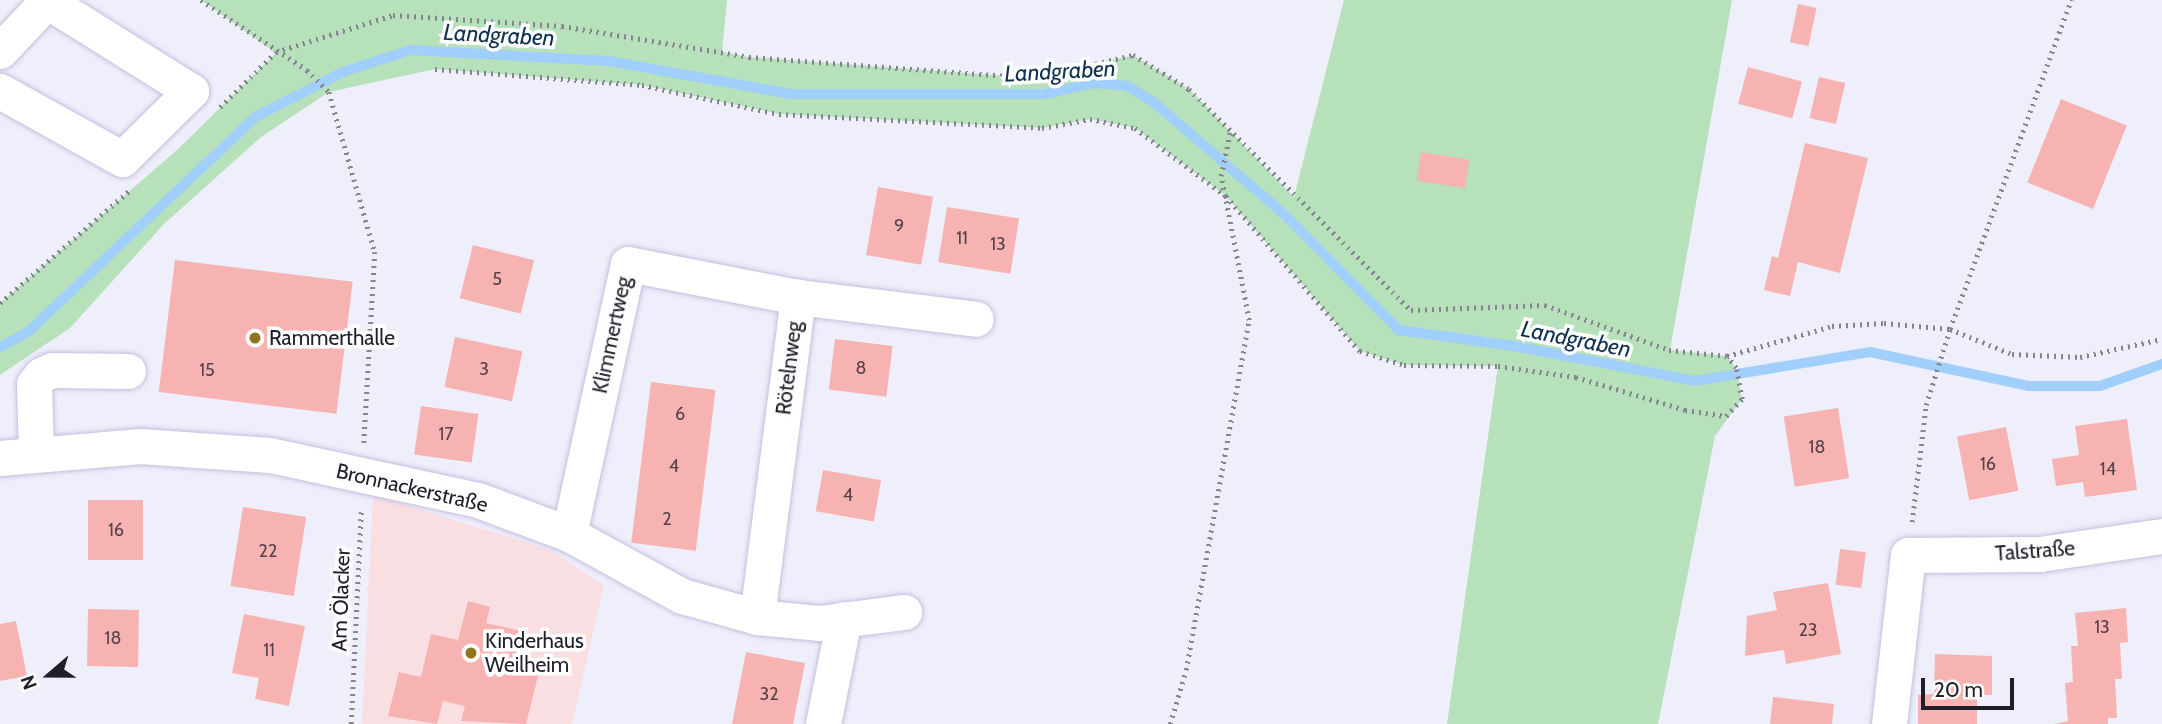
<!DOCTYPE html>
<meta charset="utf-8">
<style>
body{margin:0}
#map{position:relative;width:2162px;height:724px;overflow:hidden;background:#efeefb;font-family:Cabin,sans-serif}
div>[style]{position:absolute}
.education>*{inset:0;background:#f9dee2}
.green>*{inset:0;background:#b6e1ba}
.stream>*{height:10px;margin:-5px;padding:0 5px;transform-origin:5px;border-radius:5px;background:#a1cffb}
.building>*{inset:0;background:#f7b3b1;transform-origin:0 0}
.path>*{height:4.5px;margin-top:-2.25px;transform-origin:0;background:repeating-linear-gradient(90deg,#858490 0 2px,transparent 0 7px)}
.roads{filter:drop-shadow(0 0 2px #c4bfde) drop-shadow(0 0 2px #c4bfde)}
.minor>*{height:35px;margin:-17.5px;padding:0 17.5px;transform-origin:17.5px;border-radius:17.5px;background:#fff}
.dots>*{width:19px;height:19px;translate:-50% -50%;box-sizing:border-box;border:4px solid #fdfdfd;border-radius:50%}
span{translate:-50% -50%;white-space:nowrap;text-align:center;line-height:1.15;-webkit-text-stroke:7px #fdfdfd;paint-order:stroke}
.number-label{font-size:18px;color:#55434b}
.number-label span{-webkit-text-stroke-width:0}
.street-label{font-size:21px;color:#1f1e29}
.poi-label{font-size:21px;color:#1f1e29}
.left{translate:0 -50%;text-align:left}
.water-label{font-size:23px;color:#0f314e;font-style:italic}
.north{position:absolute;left:14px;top:640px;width:70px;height:70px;-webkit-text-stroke:5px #fdfdfd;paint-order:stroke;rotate:250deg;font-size:19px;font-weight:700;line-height:28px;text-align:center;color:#1f1e29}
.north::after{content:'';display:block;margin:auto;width:24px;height:32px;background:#1f1e29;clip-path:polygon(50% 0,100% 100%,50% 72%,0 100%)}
.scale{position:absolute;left:1921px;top:678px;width:93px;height:32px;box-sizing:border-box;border:4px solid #1f1e29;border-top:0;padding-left:9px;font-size:21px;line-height:24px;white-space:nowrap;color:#1f1e29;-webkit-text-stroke:5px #fdfdfd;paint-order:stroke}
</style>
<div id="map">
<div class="education">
<i style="clip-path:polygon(373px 495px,550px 550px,604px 585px,572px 724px,362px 724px)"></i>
</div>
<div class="green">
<i style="clip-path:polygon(201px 0,727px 0,722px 52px,749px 57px,1034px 78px,1133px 55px,1189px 89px,1294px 197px,1344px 0,1732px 0,1670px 350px,1727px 356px,1736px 368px,1742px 399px,1715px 436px,1658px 724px,1447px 724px,1498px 366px,1404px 365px,1360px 351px,1226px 196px,1135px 128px,1090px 119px,1042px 128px,779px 114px,642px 85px,435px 69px,329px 92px,261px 137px,164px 224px,70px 328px,0 375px,0 303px,176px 151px,276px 53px)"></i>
</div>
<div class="stream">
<i style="left:0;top:347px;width:32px;rotate:-28deg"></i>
<i style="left:28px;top:332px;width:313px;rotate:-43.4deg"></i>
<i style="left:255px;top:117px;width:101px;rotate:-27.1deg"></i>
<i style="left:345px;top:71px;width:69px;rotate:-17.7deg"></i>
<i style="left:411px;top:50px;width:198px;rotate:3.2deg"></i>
<i style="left:609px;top:61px;width:184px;rotate:10.3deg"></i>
<i style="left:790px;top:94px;width:255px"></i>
<i style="left:1045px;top:94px;width:50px;rotate:-12.7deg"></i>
<i style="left:1094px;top:83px;width:34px;rotate:5deg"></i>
<i style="left:1128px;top:86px;width:35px;rotate:33deg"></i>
<i style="left:1157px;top:105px;width:170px;rotate:40.7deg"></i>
<i style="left:1286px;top:216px;width:161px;rotate:45.3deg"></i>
<i style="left:1399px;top:330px;width:116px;rotate:7.9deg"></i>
<i style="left:1514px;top:346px;width:184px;rotate:10.9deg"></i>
<i style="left:1695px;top:381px;width:177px;rotate:-9.4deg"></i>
<i style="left:1870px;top:352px;width:163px;rotate:12.1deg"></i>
<i style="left:2029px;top:386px;width:71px"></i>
<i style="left:2100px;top:386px;width:66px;rotate:-19.5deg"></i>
</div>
<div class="building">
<i style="left:1798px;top:4px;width:19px;height:39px;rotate:12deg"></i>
<i style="left:1748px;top:67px;width:56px;height:38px;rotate:15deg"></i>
<i style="left:1819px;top:77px;width:27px;height:42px;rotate:13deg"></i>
<i style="left:2061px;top:99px;width:71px;height:90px;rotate:22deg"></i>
<i style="clip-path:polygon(1805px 143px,1868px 158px,1840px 273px,1798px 262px,1790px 296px,1764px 290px,1772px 256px,1778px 258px)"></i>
<i style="left:1421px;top:152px;width:49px;height:29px;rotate:9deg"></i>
<i style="left:878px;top:187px;width:56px;height:69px;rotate:10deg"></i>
<i style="left:947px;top:207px;width:73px;height:56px;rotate:9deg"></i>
<i style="left:473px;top:245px;width:63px;height:55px;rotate:14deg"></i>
<i style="left:175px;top:260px;width:179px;height:133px;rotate:7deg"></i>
<i style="left:455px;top:337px;width:69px;height:51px;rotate:12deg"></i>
<i style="left:835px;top:339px;width:58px;height:51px;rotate:7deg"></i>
<i style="left:651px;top:382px;width:65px;height:162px;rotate:7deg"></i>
<i style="left:421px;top:406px;width:58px;height:49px;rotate:8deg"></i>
<i style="left:1838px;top:408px;width:71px;height:55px;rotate:81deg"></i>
<i style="clip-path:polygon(2127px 419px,2137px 490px,2085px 497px,2083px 482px,2056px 486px,2052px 459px,2079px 455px,2075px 426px)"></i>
<i style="left:2006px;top:427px;width:65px;height:50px;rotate:79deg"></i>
<i style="left:823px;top:470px;width:59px;height:42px;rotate:10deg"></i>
<i style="left:88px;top:500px;width:55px;height:60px"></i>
<i style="left:243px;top:507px;width:64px;height:80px;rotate:9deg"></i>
<i style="left:1840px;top:549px;width:26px;height:36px;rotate:7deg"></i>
<i style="clip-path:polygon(1828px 583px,1841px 654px,1786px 664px,1784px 650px,1745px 656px,1747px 616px,1777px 610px,1773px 592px)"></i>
<i style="clip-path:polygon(468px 601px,490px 607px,486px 623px,521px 631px,513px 665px,539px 672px,526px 724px,461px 721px,465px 706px,443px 701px,437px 724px,388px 716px,399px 672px,421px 677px,431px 634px,458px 640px)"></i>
<i style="clip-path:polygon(2126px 608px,2128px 642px,2120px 643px,2122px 679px,2115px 679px,2117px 718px,2108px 718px,2108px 724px,2054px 724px,2068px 721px,2065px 683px,2073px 682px,2071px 646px,2078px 646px,2075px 613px)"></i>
<i style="left:88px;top:609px;width:51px;height:57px;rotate:1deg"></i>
<i style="clip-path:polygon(244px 614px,305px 626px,289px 706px,255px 699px,259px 678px,232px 673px)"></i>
<i style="clip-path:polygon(16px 621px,27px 676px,0 681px,0 624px)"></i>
<i style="clip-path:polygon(746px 652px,805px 663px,793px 724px,732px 724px)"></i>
<i style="clip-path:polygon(1935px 654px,1992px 656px,1992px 695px,1977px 695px,1977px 724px,1918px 724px,1918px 695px,1934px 694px)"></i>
<i style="clip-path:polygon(1773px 697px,1834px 704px,1832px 724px,1770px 724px)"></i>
</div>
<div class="path">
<i style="left:201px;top:0;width:127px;rotate:33.4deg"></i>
<i style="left:307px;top:70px;width:31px;rotate:45deg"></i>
<i style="left:329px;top:92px;width:166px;rotate:74deg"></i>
<i style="left:375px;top:252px;width:191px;rotate:93.3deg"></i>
<i style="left:435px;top:69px;width:208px;rotate:4.4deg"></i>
<i style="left:642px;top:85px;width:140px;rotate:12deg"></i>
<i style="left:779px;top:114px;width:263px;rotate:3deg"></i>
<i style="left:1042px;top:128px;width:49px;rotate:-10.6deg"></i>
<i style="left:1090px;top:119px;width:46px;rotate:11.3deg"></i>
<i style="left:1135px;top:128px;width:114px;rotate:36.8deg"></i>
<i style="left:1226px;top:196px;width:205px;rotate:49.2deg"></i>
<i style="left:1360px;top:351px;width:46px;rotate:17.7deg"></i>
<i style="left:1404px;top:365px;width:94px;rotate:0.6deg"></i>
<i style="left:1498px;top:366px;width:79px;rotate:8deg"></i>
<i style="left:1576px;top:377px;width:114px;rotate:16.8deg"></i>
<i style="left:1685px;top:410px;width:41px;rotate:8.3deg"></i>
<i style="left:1726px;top:416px;width:23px;rotate:-47deg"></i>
<i style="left:1742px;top:399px;width:32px;rotate:-101deg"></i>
<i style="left:1736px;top:368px;width:15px;rotate:-127deg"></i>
<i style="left:220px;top:107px;width:78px;rotate:-44.5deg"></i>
<i style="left:276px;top:52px;width:123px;rotate:-17.5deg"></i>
<i style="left:393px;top:15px;width:169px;rotate:3.7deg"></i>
<i style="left:562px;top:26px;width:190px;rotate:9.4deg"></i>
<i style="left:749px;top:57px;width:286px;rotate:4.2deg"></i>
<i style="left:1034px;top:78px;width:102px;rotate:-13.1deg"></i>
<i style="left:1133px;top:55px;width:66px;rotate:31.3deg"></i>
<i style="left:1189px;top:89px;width:313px;rotate:44.9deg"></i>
<i style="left:1411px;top:310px;width:134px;rotate:-2.1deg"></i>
<i style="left:1545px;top:305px;width:132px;rotate:19.9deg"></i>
<i style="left:1669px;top:350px;width:58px;rotate:5.9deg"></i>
<i style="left:1727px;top:356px;width:109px;rotate:-15.9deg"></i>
<i style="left:1832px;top:326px;width:52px;rotate:-3.3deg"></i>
<i style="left:1884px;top:323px;width:66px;rotate:5.2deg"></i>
<i style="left:1950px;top:329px;width:67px;rotate:22deg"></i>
<i style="left:2012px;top:354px;width:68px;rotate:2.5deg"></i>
<i style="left:2080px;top:357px;width:84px;rotate:-12.4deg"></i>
<i style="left:0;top:303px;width:171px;rotate:-41deg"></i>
<i style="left:1912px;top:522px;width:118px;rotate:-83.2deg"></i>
<i style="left:1926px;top:405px;width:80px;rotate:-72.5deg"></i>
<i style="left:1950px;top:329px;width:351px;rotate:-69.8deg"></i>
<i style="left:351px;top:724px;width:216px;rotate:-87.3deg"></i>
<i style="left:1170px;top:724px;width:56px;rotate:-73.5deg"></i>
<i style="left:1186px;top:670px;width:356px;rotate:-79.8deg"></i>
<i style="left:1249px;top:320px;width:147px;rotate:-101deg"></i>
<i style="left:1221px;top:176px;width:44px;rotate:-78.2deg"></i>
</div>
<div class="roads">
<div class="minor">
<i style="left:0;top:51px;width:70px;rotate:-46.7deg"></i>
<i style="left:0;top:91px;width:140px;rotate:29.1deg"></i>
<i style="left:122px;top:159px;width:97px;rotate:-44.6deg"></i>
<i style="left:191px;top:91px;width:170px;rotate:-148deg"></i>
<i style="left:36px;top:452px;width:68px;rotate:-91.7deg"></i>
<i style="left:34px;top:384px;width:11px;rotate:-52deg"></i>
<i style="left:41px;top:375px;width:12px;rotate:-24deg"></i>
<i style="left:52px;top:370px;width:76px;rotate:0.8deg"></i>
<i style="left:0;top:458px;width:141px;rotate:-4.9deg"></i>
<i style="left:140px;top:446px;width:130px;rotate:4deg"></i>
<i style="left:270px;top:455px;width:213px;rotate:12.2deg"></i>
<i style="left:478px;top:500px;width:97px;rotate:20.5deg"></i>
<i style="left:569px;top:534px;width:129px;rotate:28.8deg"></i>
<i style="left:682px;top:596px;width:78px;rotate:15.6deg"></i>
<i style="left:757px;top:617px;width:62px;rotate:5.5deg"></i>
<i style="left:819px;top:623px;width:86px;rotate:-7.4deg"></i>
<i style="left:569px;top:534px;width:276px;rotate:-77.7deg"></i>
<i style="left:628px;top:264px;width:173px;rotate:11deg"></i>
<i style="left:757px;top:617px;width:323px;rotate:-82.7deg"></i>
<i style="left:798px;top:297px;width:179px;rotate:7deg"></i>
<i style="left:823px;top:724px;width:107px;rotate:-78.7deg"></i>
<i style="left:1889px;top:724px;width:170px;rotate:-83.6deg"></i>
<i style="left:1908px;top:555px;width:132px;rotate:-0.4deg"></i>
<i style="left:2040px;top:554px;width:123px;rotate:-8.4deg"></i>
</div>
</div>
<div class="dots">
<i style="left:255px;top:338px;background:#91741a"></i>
<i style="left:471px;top:653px;background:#91741a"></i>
</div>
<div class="number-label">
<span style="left:899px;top:226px">9</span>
<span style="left:962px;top:238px">11</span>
<span style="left:998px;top:244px">13</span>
<span style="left:497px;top:279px">5</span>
<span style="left:861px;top:368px">8</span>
<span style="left:484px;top:369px">3</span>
<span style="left:207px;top:370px">15</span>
<span style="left:680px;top:414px">6</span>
<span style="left:446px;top:434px">17</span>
<span style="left:1817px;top:447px">18</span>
<span style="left:1988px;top:464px">16</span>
<span style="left:674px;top:466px">4</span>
<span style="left:2108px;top:469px">14</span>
<span style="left:848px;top:495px">4</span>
<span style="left:667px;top:519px">2</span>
<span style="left:116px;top:530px">16</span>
<span style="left:268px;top:551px">22</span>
<span style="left:2102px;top:627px">13</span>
<span style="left:1808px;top:630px">23</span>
<span style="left:113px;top:638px">18</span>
<span style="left:269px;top:650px">11</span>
<span style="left:769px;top:694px">32</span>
</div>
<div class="street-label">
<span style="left:612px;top:335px;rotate:-78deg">Klimmertweg</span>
<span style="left:789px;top:368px;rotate:-83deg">Rötelnweg</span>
<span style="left:412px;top:488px;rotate:13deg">Bronnackerstraße</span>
<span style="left:2035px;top:551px;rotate:-4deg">Talstraße</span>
<span style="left:341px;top:600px;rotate:-88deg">Am Ölacker</span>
</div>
<div class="poi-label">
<span class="left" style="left:269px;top:338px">Rammerthalle</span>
<span class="left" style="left:485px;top:653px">Kinderhaus<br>Weilheim</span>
</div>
<div class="water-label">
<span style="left:499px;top:35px;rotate:3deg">Landgraben</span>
<span style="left:1060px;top:71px;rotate:-3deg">Landgraben</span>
<span style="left:1576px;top:339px;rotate:11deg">Landgraben</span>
</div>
<div class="north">N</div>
<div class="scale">20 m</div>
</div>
